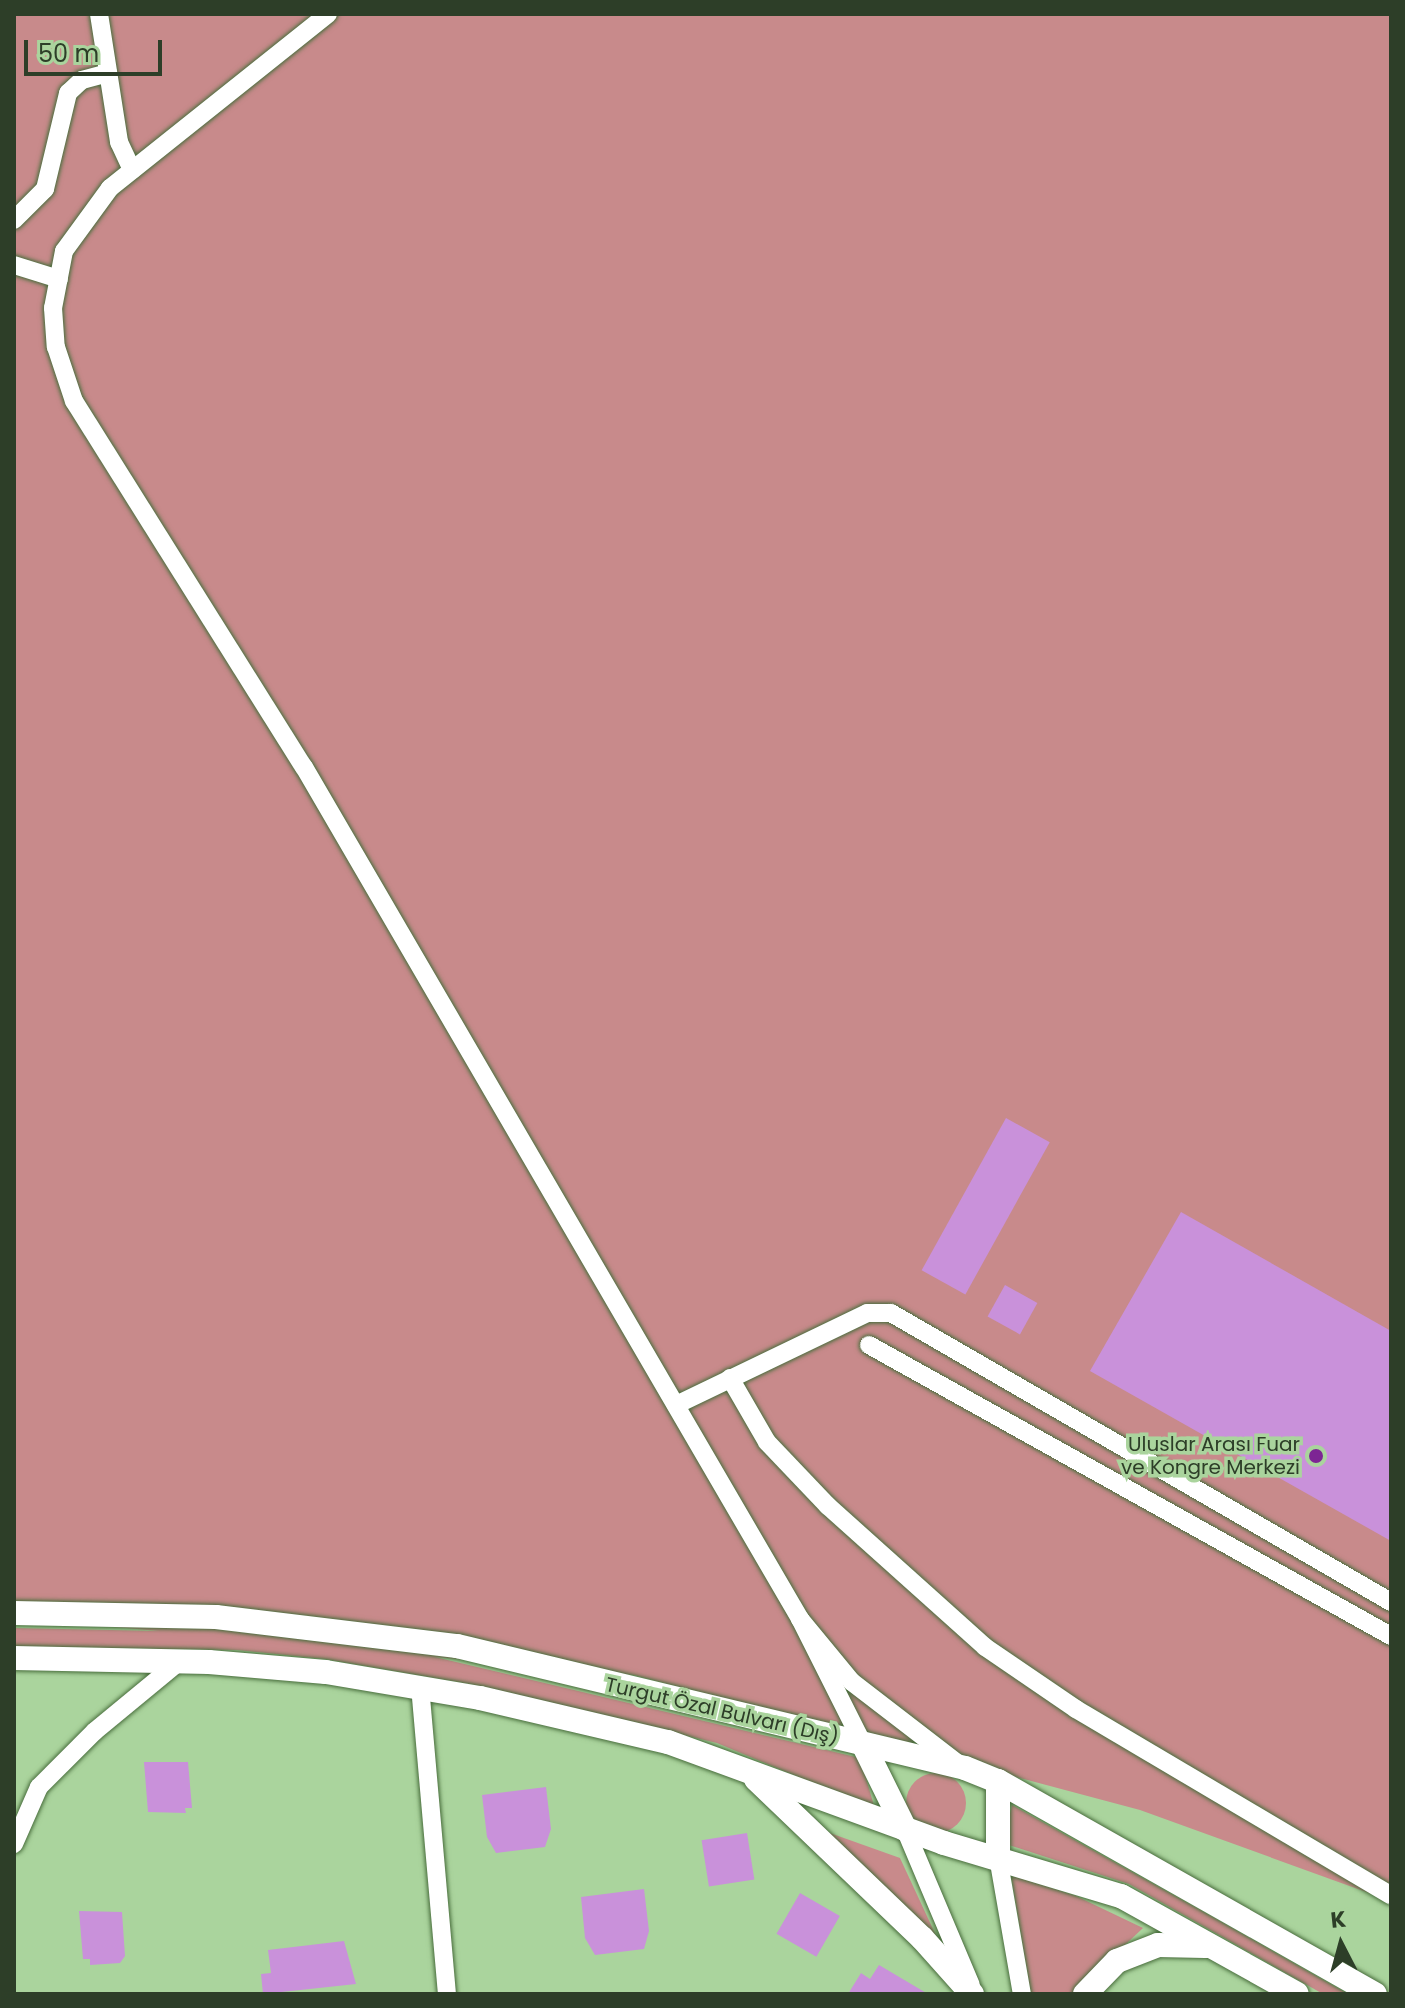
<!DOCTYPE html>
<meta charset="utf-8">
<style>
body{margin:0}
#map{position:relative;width:1405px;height:2008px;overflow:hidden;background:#aad49d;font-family:Poppins,sans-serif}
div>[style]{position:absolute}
.green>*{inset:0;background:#c88a8b}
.round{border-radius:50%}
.building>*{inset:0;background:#c991da;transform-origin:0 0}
.roads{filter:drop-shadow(0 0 2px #486d3c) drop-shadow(0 0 2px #486d3c)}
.minor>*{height:18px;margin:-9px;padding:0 9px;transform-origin:9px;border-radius:9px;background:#fff}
.major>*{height:24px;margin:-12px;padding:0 12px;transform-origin:12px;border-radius:12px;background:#fff}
.dots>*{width:22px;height:22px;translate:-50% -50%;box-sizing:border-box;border:4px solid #aad49d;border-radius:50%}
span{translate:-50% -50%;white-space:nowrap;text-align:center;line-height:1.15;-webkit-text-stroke:7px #aad49d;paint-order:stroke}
.poi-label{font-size:20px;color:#2d3e28}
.right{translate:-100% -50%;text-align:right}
.street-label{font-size:20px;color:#2d3e28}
.frame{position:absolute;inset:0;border:16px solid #2d3e28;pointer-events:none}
.north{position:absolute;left:1301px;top:1904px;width:80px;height:80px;-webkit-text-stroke:6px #aad49d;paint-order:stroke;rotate:354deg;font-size:22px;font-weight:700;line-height:32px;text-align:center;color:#2d3e28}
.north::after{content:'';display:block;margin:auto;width:28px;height:36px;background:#2d3e28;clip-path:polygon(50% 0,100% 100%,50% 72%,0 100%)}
.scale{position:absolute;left:24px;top:40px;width:138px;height:36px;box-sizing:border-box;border:4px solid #2d3e28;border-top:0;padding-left:10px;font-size:24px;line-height:28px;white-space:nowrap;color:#2d3e28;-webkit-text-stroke:6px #aad49d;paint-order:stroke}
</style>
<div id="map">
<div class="green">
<i style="clip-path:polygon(14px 14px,1391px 14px,1391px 1901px,1140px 1810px,634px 1675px,435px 1657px,860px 1758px,875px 1809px,717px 1743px,470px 1684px,325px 1659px,237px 1650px,14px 1647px,14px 1628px,159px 1631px,14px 1618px)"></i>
<i class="round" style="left:906px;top:1773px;width:60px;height:60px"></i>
<i style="clip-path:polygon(1012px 1805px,1209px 1915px,1348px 1994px,1323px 1994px,1129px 1884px,1003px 1843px)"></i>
<i style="clip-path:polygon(813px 1827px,900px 1858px,945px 1955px)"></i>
<i style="clip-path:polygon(1011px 1875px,1076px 1896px,1143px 1928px,1073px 1994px,1031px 1994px)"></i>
</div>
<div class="building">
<i style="left:1006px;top:1118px;width:50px;height:174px;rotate:29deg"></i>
<i style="clip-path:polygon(1181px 1212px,1391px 1331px,1391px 1541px,1090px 1371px)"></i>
<i style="left:1005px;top:1285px;width:37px;height:36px;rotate:29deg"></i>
<i style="clip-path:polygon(144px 1762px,188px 1762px,192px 1808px,185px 1808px,186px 1813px,148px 1812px)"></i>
<i style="clip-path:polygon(546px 1787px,551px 1829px,545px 1847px,496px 1853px,487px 1837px,482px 1795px)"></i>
<i style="left:747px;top:1833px;width:47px;height:46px;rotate:81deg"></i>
<i style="clip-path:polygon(644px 1889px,649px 1931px,644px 1949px,595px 1955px,585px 1938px,581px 1897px)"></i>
<i style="left:800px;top:1893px;width:46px;height:47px;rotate:30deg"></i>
<i style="clip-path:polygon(79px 1911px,122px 1912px,125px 1956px,120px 1963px,90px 1965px,90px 1959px,83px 1959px)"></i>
<i style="clip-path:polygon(344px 1941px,356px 1984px,263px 1994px,261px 1974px,271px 1973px,268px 1950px)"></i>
<i style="clip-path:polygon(879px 1965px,928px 1994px,848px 1994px,861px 1973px,870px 1979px)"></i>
</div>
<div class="roads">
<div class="minor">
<i style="left:99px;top:14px;width:130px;rotate:81.1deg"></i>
<i style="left:119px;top:142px;width:31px;rotate:65deg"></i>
<i style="left:328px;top:14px;width:279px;rotate:141.4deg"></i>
<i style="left:110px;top:188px;width:78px;rotate:126.1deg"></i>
<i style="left:64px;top:251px;width:58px;rotate:100.9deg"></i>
<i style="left:53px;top:308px;width:39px;rotate:86deg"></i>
<i style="left:56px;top:347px;width:57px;rotate:71.6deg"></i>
<i style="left:74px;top:401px;width:432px;rotate:57.9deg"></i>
<i style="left:304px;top:767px;width:986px;rotate:59.79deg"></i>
<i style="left:14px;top:220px;width:44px;rotate:-45deg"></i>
<i style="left:45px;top:189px;width:99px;rotate:-76.5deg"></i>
<i style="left:68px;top:93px;width:19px;rotate:-43deg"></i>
<i style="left:82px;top:80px;width:27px;rotate:-15deg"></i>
<i style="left:14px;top:265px;width:47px;rotate:17.3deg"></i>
<i style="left:869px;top:1345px;width:598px;rotate:29.14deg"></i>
<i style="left:730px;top:1378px;width:74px;rotate:60deg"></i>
<i style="left:767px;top:1442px;width:88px;rotate:46.4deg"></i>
<i style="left:828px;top:1506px;width:211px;rotate:41.9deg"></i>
<i style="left:985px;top:1647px;width:110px;rotate:34.3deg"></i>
<i style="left:1076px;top:1709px;width:366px;rotate:30.6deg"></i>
<i style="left:676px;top:1405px;width:212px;rotate:-25.7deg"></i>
<i style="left:867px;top:1313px;width:24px"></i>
<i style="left:891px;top:1313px;width:578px;rotate:30.03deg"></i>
<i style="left:420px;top:1686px;width:309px;rotate:85deg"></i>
<i style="left:863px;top:1744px;width:140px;rotate:-116.7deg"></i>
<i style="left:800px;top:1619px;width:82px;rotate:50.5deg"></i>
<i style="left:852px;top:1682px;width:131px;rotate:37.6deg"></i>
<i style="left:905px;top:1829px;width:169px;rotate:67.1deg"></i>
<i style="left:14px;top:1844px;width:62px;rotate:-66.3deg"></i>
<i style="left:39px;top:1787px;width:79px;rotate:-45deg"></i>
<i style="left:95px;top:1731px;width:110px;rotate:-39.5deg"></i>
<i style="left:998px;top:1857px;width:139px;rotate:80.1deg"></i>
</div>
<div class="major">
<i style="left:14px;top:1613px;width:202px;rotate:1.1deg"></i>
<i style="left:216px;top:1617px;width:243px;rotate:6.9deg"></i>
<i style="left:457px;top:1646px;width:522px;rotate:13.5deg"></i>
<i style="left:965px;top:1768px;width:35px;rotate:22deg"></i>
<i style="left:998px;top:1781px;width:433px;rotate:29.5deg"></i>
<i style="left:14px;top:1658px;width:195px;rotate:1.2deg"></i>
<i style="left:209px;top:1662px;width:117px;rotate:4.9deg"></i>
<i style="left:326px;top:1672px;width:156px;rotate:9.6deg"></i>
<i style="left:480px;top:1698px;width:193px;rotate:13.2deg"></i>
<i style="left:668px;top:1742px;width:294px;rotate:20.1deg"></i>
<i style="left:944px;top:1843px;width:185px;rotate:16.7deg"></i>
<i style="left:1121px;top:1896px;width:201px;rotate:29.1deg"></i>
<i style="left:863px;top:1744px;width:95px;rotate:63.7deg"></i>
<i style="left:756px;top:1779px;width:230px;rotate:43.8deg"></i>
<i style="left:922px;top:1938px;width:75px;rotate:48.2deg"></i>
<i style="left:998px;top:1857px;width:76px;rotate:-90deg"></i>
<i style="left:1085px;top:1994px;width:46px;rotate:-45.9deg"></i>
<i style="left:1117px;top:1961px;width:44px;rotate:-21.3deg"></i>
<i style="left:1158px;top:1945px;width:47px;rotate:1.2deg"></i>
</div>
</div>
<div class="dots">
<i style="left:1316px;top:1456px;background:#7d2594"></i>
</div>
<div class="poi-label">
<span class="right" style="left:1300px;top:1456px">Uluslar Arası Fuar<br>ve Kongre Merkezi</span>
</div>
<div class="street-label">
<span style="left:722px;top:1711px;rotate:13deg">Turgut Özal Bulvarı (Dış)</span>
</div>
<div class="frame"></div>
<div class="north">K</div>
<div class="scale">50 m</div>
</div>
